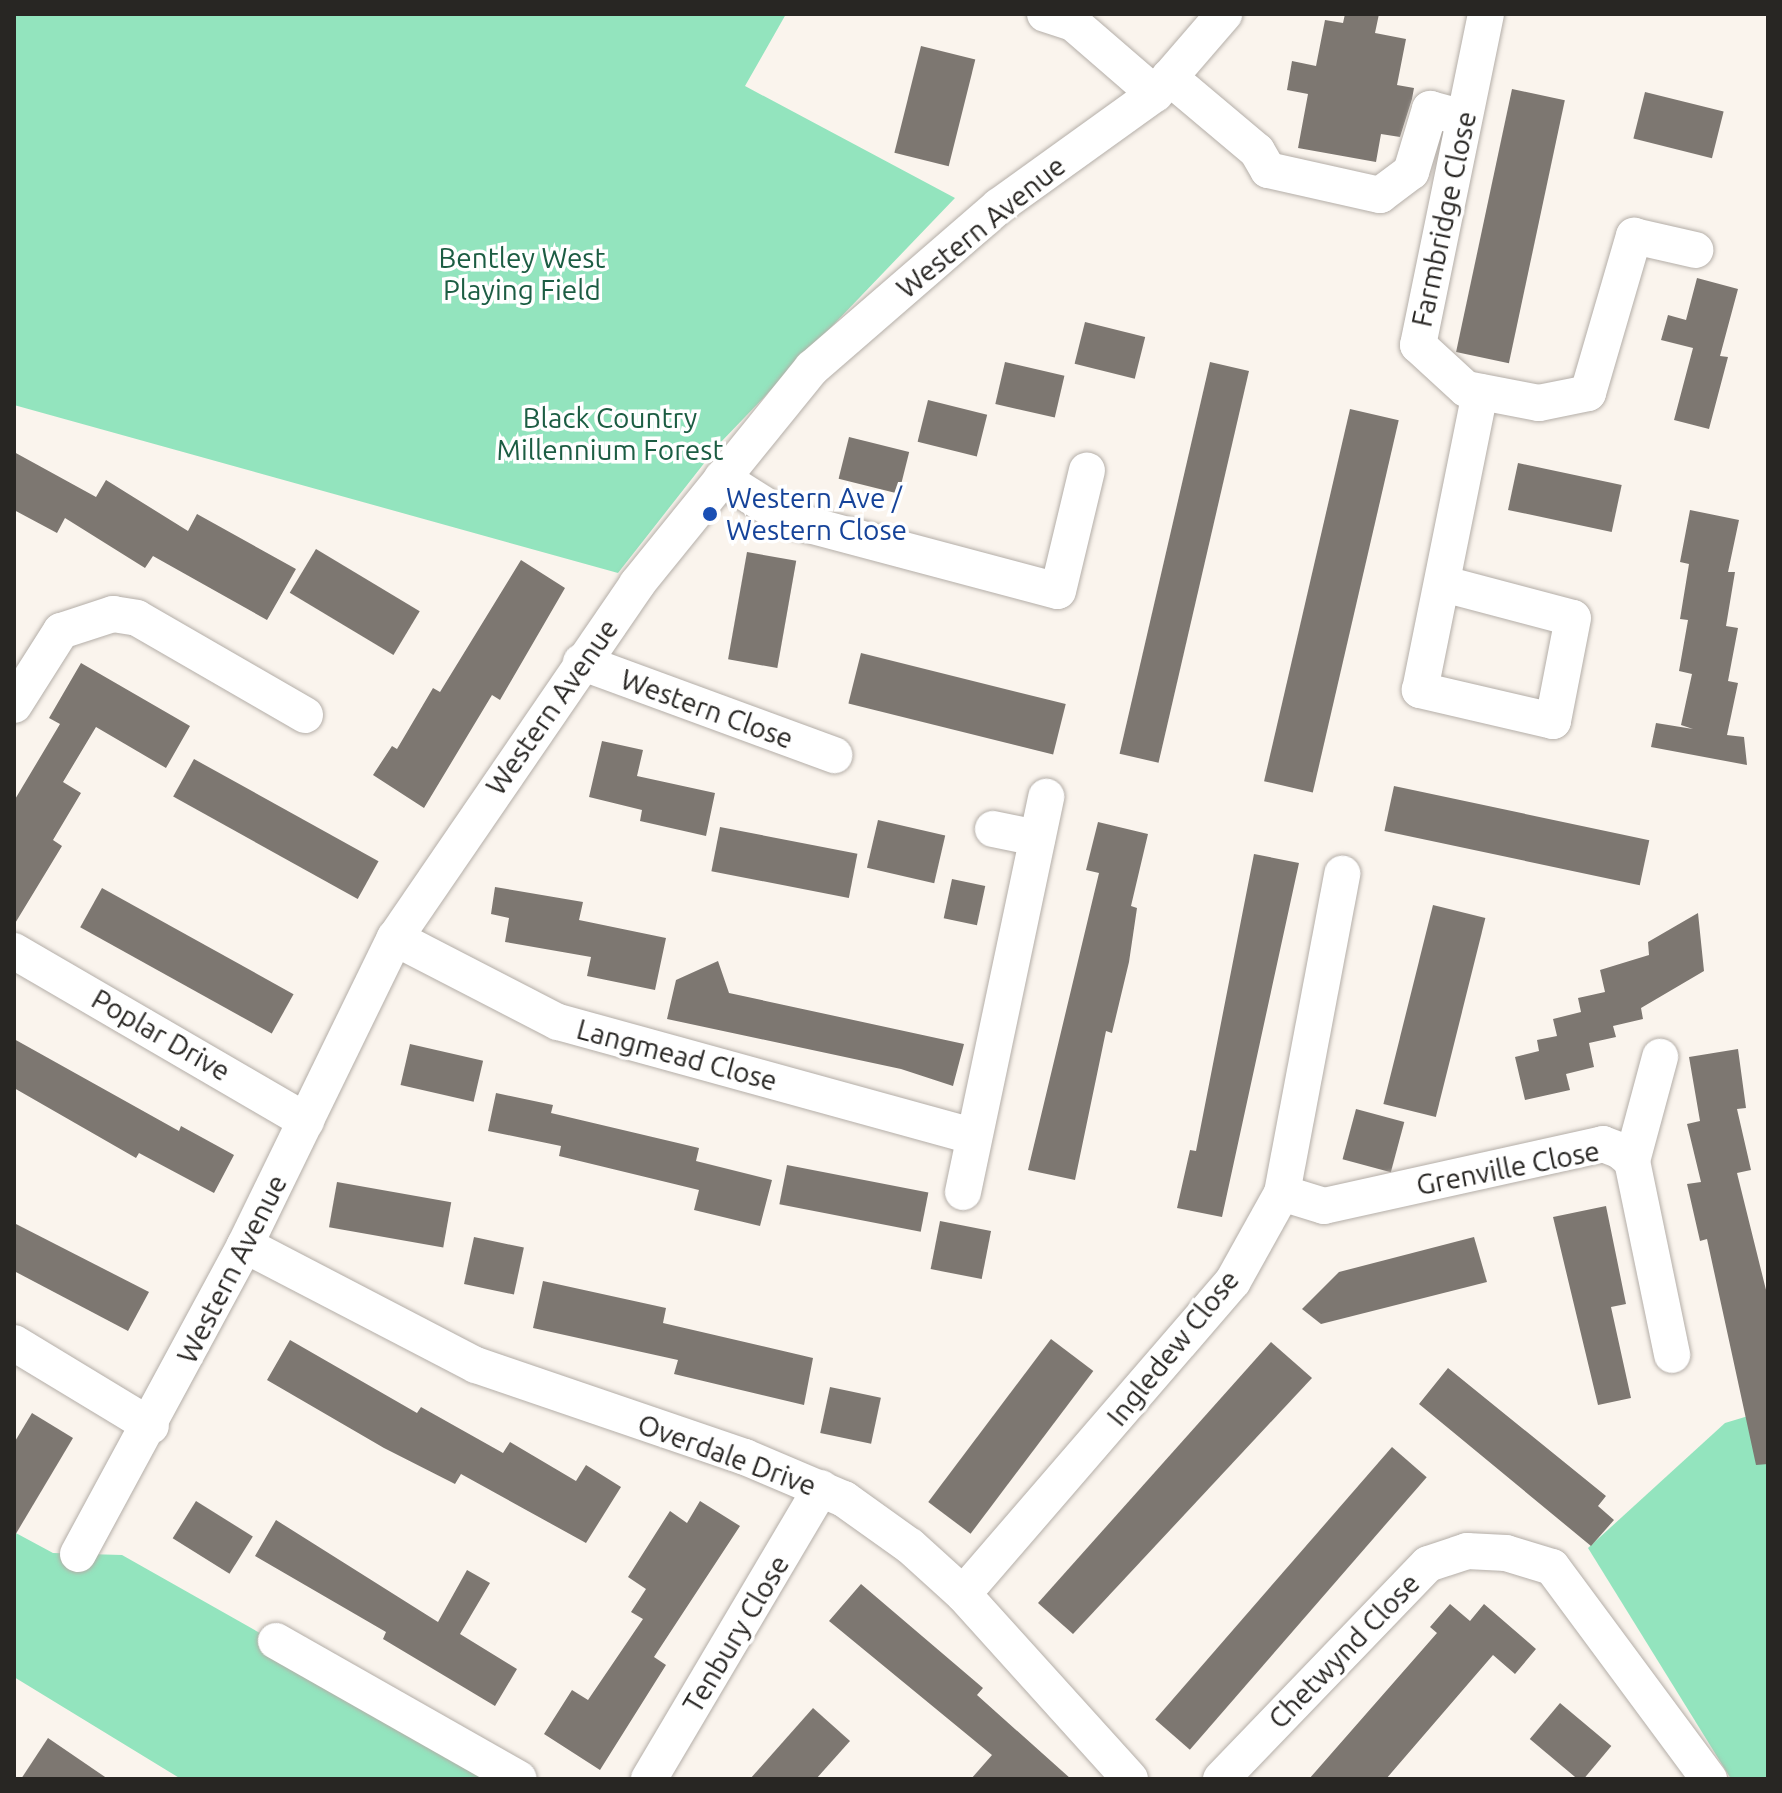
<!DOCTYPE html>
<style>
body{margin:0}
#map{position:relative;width:1782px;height:1793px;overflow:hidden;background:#faf4ed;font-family:Ubuntu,sans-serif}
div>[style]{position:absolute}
.green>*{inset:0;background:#93e4be}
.building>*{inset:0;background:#7d7771;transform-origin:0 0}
.roads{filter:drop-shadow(0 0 2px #b4aea8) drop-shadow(0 0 2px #b4aea8)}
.minor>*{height:36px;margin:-18px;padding:0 18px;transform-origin:18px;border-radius:18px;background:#fff}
.dots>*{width:22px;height:22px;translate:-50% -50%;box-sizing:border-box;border:4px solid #fff;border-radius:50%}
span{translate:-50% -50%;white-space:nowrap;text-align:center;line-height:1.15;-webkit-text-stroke:7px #fff;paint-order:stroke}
.street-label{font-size:28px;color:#282623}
.park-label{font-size:28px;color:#1c5d43}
.transit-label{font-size:28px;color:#164399}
.left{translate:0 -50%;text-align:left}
.frame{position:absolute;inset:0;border:16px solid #282623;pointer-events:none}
</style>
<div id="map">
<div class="green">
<i style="clip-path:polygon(14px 14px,786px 14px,745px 86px,955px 198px,720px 443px,618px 573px,14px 405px)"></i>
<i style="clip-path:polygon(1768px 1410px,1768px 1779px,1731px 1779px,1588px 1548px,1725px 1423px)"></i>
<i style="clip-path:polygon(14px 1532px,53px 1553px,122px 1555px,518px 1779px,181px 1779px,14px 1677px)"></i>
</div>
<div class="building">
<i style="clip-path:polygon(1345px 14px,1379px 14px,1375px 33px,1406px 39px,1397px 85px,1414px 88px,1412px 99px,1400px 137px,1381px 134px,1376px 162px,1298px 148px,1308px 94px,1287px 90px,1292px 61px,1316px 66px,1325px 20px,1343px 23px)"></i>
<i style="left:921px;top:46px;width:56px;height:110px;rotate:14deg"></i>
<i style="left:1512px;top:89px;width:54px;height:269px;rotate:12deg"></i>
<i style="left:1645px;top:92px;width:81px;height:48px;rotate:14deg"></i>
<i style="clip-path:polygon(1697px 278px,1738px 289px,1720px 356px,1728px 357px,1709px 429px,1674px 420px,1693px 348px,1661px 340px,1668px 315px,1686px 320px)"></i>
<i style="left:1085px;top:322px;width:62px;height:43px;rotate:14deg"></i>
<i style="left:1005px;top:362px;width:61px;height:43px;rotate:13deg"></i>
<i style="left:1210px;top:362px;width:40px;height:402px;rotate:13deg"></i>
<i style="left:928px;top:400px;width:61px;height:43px;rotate:14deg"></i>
<i style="left:1350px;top:409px;width:50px;height:382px;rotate:13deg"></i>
<i style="left:849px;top:437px;width:62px;height:43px;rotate:14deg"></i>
<i style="clip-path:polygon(14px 452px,96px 497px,106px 480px,188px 531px,197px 514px,296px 569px,267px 620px,153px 556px,145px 568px,65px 518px,57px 533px,14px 510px)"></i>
<i style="left:1518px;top:463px;width:106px;height:48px;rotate:12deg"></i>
<i style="clip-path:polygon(1690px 510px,1739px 520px,1728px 572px,1735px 572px,1726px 626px,1738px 628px,1728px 681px,1738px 683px,1727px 735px,1744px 737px,1747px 765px,1651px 747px,1656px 723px,1693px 729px,1681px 725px,1692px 674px,1679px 671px,1688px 620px,1680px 619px,1689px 564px,1680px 562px)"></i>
<i style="left:316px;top:549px;width:121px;height:51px;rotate:31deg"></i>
<i style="left:747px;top:552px;width:50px;height:109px;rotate:10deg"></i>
<i style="clip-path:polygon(521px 560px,565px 588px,500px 700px,492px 695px,424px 808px,373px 775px,392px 746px,397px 749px,433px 688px,440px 692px)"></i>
<i style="left:861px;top:653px;width:211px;height:52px;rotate:14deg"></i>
<i style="clip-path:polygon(81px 663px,190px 726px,166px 768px,96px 727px,63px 782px,81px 793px,53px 840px,62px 846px,14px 925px,14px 801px,60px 724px,49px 718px)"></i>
<i style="clip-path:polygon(602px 741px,643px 750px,637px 776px,715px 793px,706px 836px,640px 821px,642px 810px,589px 797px)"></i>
<i style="left:194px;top:759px;width:211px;height:43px;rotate:29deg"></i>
<i style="left:1394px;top:786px;width:261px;height:46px;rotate:12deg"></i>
<i style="left:878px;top:820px;width:69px;height:49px;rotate:13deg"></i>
<i style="clip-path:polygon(1098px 822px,1148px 834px,1131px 906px,1137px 908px,1129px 962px,1112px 1033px,1106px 1031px,1075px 1180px,1028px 1170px,1099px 873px,1086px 870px)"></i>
<i style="left:720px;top:827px;width:140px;height:45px;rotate:11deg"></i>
<i style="clip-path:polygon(1254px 854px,1299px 863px,1222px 1217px,1177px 1208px,1190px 1150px,1196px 1151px)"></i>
<i style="left:952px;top:879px;width:34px;height:40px;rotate:12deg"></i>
<i style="clip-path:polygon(495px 887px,583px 902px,579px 920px,666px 938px,655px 990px,587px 976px,591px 957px,505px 942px,509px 918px,491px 914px)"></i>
<i style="left:102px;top:888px;width:219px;height:45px;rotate:29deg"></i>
<i style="left:1433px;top:905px;width:54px;height:205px;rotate:14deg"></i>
<i style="clip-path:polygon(1698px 913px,1704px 971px,1641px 1008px,1643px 1019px,1613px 1026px,1616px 1037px,1589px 1043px,1594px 1067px,1566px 1074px,1570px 1090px,1525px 1100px,1515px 1057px,1539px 1051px,1537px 1040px,1557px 1036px,1553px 1019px,1581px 1012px,1578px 998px,1605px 992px,1600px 970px,1649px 955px,1648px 942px)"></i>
<i style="clip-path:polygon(718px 961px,729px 993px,964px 1044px,953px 1086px,901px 1069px,667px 1019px,676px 980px)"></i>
<i style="clip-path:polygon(14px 1039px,179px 1131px,181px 1126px,234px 1155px,214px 1193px,139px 1153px,136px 1158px,14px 1088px)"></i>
<i style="left:410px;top:1044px;width:75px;height:42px;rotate:13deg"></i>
<i style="clip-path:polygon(1738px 1049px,1746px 1108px,1737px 1109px,1751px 1170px,1737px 1173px,1768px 1298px,1768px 1464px,1756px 1465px,1707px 1239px,1700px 1241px,1687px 1184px,1701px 1182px,1687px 1124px,1700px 1121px,1689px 1057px)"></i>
<i style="clip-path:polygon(496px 1093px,553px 1105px,551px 1113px,699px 1148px,696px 1161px,772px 1180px,760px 1226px,694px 1210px,699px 1190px,559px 1156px,561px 1146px,488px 1131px)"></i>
<i style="left:1356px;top:1109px;width:50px;height:52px;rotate:15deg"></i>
<i style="left:787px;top:1165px;width:144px;height:40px;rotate:11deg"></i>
<i style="left:337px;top:1182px;width:116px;height:46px;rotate:10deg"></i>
<i style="clip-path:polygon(1606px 1206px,1626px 1304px,1611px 1307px,1631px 1398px,1598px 1405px,1553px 1217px)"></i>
<i style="left:940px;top:1221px;width:52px;height:49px;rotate:11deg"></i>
<i style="clip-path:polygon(14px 1223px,149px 1292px,128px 1331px,14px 1271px)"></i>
<i style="left:474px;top:1237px;width:51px;height:48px;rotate:12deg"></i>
<i style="clip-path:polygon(1474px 1237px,1487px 1282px,1321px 1324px,1302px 1309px,1339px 1272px)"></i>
<i style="clip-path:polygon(543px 1281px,666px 1308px,663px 1323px,813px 1358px,804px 1405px,674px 1374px,678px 1360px,533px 1328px)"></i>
<i style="left:1051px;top:1339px;width:53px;height:204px;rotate:37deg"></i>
<i style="clip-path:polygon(290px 1340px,417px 1413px,421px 1407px,503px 1453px,510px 1442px,576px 1481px,586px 1465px,621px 1487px,586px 1543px,461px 1474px,455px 1484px,384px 1448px,267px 1380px)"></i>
<i style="clip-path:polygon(1271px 1342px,1312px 1378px,1073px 1634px,1038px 1603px)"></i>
<i style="clip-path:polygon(1448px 1368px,1606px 1496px,1598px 1506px,1614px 1520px,1591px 1546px,1419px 1404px)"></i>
<i style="left:830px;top:1387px;width:52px;height:47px;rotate:12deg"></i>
<i style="clip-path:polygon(32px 1413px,73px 1438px,14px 1537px,14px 1443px)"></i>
<i style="left:1392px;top:1447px;width:46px;height:361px;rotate:41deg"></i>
<i style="left:196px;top:1501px;width:67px;height:44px;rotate:32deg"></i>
<i style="clip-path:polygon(700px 1501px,740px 1526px,654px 1657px,666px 1665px,600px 1770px,544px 1734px,572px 1690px,588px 1700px,643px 1619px,631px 1612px,646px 1589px,628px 1577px,670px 1511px,687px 1523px)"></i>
<i style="clip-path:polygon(276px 1520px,438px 1622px,467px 1570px,490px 1583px,460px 1634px,517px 1669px,495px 1706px,383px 1639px,386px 1632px,255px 1556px)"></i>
<i style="clip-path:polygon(861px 1584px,983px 1688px,977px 1695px,1071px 1779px,971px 1779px,992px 1755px,829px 1621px)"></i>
<i style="clip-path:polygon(1450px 1604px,1470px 1621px,1484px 1604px,1536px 1649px,1515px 1674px,1493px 1655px,1386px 1779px,1309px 1779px,1437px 1633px,1430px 1627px)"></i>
<i style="left:1560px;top:1703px;width:67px;height:47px;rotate:40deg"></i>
<i style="clip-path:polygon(813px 1708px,850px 1741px,816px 1779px,750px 1779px)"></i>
<i style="clip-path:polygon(48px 1738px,108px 1779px,21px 1779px)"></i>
</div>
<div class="roads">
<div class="minor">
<i style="left:1045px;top:14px;width:29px;rotate:18deg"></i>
<i style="left:1073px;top:23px;width:108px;rotate:40.9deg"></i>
<i style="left:1486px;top:14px;width:338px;rotate:101.6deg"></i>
<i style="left:1418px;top:345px;width:65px;rotate:42.5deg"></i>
<i style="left:1466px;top:389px;width:74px;rotate:10.9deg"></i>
<i style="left:1539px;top:403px;width:50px;rotate:-11.5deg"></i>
<i style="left:1588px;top:393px;width:164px;rotate:-73.7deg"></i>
<i style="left:1634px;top:236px;width:63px;rotate:12.9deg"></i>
<i style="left:1169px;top:77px;width:115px;rotate:40.1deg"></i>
<i style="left:1257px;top:151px;width:22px;rotate:60deg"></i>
<i style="left:1268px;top:170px;width:115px;rotate:12.6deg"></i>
<i style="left:1380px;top:195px;width:39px;rotate:-37deg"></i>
<i style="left:1411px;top:172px;width:66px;rotate:-73.2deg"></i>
<i style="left:1430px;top:109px;width:35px;rotate:15deg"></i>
<i style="left:722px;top:478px;width:77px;rotate:32.2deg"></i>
<i style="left:787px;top:519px;width:280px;rotate:14.9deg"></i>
<i style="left:1058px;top:591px;width:124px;rotate:-76.5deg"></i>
<i style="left:1444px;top:584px;width:133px;rotate:14.8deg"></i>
<i style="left:1573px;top:618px;width:105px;rotate:101deg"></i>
<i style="left:1553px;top:721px;width:137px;rotate:-166.9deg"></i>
<i style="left:1420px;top:690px;width:304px;rotate:-78.6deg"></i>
<i style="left:581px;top:662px;width:270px;rotate:20.2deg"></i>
<i style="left:14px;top:705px;width:88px;rotate:-57.6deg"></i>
<i style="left:61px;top:631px;width:55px;rotate:-18.1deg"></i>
<i style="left:113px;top:614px;width:24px;rotate:9deg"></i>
<i style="left:137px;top:618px;width:194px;rotate:30deg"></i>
<i style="left:993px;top:829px;width:45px;rotate:11.6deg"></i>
<i style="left:395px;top:938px;width:183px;rotate:27.3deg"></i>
<i style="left:558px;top:1022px;width:430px;rotate:15.4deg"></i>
<i style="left:14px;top:951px;width:338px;rotate:30.2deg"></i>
<i style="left:1632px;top:1161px;width:108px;rotate:-74.9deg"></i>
<i style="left:963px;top:1192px;width:404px;rotate:-78.1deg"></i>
<i style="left:1282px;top:1193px;width:44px;rotate:17.2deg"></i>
<i style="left:1324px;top:1206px;width:286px;rotate:-12.5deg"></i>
<i style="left:1603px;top:1144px;width:17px;rotate:21deg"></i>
<i style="left:1619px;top:1150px;width:17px;rotate:40deg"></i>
<i style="left:1632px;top:1161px;width:198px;rotate:78.3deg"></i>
<i style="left:245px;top:1245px;width:260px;rotate:27.5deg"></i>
<i style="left:476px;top:1365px;width:284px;rotate:18.9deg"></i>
<i style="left:745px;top:1457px;width:108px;rotate:23deg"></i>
<i style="left:844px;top:1499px;width:81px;rotate:35.5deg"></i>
<i style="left:910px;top:1546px;width:72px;rotate:42.2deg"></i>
<i style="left:963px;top:1594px;width:249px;rotate:47.9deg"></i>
<i style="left:14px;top:1343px;width:160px;rotate:31.2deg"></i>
<i style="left:78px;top:1554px;width:351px;rotate:-61.6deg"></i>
<i style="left:245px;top:1245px;width:342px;rotate:-64deg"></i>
<i style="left:395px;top:938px;width:429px;rotate:-55.6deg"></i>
<i style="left:637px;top:584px;width:278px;rotate:-51deg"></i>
<i style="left:812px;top:368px;width:247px;rotate:-40.9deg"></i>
<i style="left:999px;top:206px;width:192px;rotate:-35.7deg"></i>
<i style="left:1155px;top:94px;width:106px;rotate:-49.2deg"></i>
<i style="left:963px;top:1594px;width:413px;rotate:-49.2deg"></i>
<i style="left:1233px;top:1281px;width:101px;rotate:-60.9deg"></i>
<i style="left:1282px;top:1193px;width:325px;rotate:-79.3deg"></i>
<i style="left:276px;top:1641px;width:279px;rotate:29.6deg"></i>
<i style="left:649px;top:1779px;width:338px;rotate:-59.4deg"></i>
<i style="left:1221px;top:1779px;width:298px;rotate:-46.1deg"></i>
<i style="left:1428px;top:1564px;width:41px;rotate:-18.4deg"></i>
<i style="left:1467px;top:1551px;width:39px;rotate:3deg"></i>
<i style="left:1506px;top:1553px;width:48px;rotate:16.9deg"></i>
<i style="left:1552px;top:1567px;width:264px;rotate:53.5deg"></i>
</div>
</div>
<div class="dots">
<i style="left:710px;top:514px;background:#1a4fb4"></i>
</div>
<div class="street-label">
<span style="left:1444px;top:219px;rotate:-78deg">Farmbridge Close</span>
<span style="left:981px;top:227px;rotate:-39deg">Western Avenue</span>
<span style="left:552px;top:707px;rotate:-55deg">Western Avenue</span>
<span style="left:707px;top:709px;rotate:20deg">Western Close</span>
<span style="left:161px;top:1035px;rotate:30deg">Poplar Drive</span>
<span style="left:677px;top:1055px;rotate:15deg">Langmead Close</span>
<span style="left:1508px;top:1168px;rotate:-11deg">Grenville Close</span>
<span style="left:232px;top:1269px;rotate:-63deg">Western Avenue</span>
<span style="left:1173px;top:1348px;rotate:-51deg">Ingledew Close</span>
<span style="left:727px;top:1455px;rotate:20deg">Overdale Drive</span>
<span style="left:736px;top:1634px;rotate:-59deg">Tenbury Close</span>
<span style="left:1344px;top:1651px;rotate:-46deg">Chetwynd Close</span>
</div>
<div class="park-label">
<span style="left:522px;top:274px">Bentley West<br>Playing Field</span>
<span style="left:610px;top:434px">Black Country<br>Millennium Forest</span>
</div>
<div class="transit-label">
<span class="left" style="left:726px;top:514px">Western Ave /<br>Western Close</span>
</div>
<div class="frame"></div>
</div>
